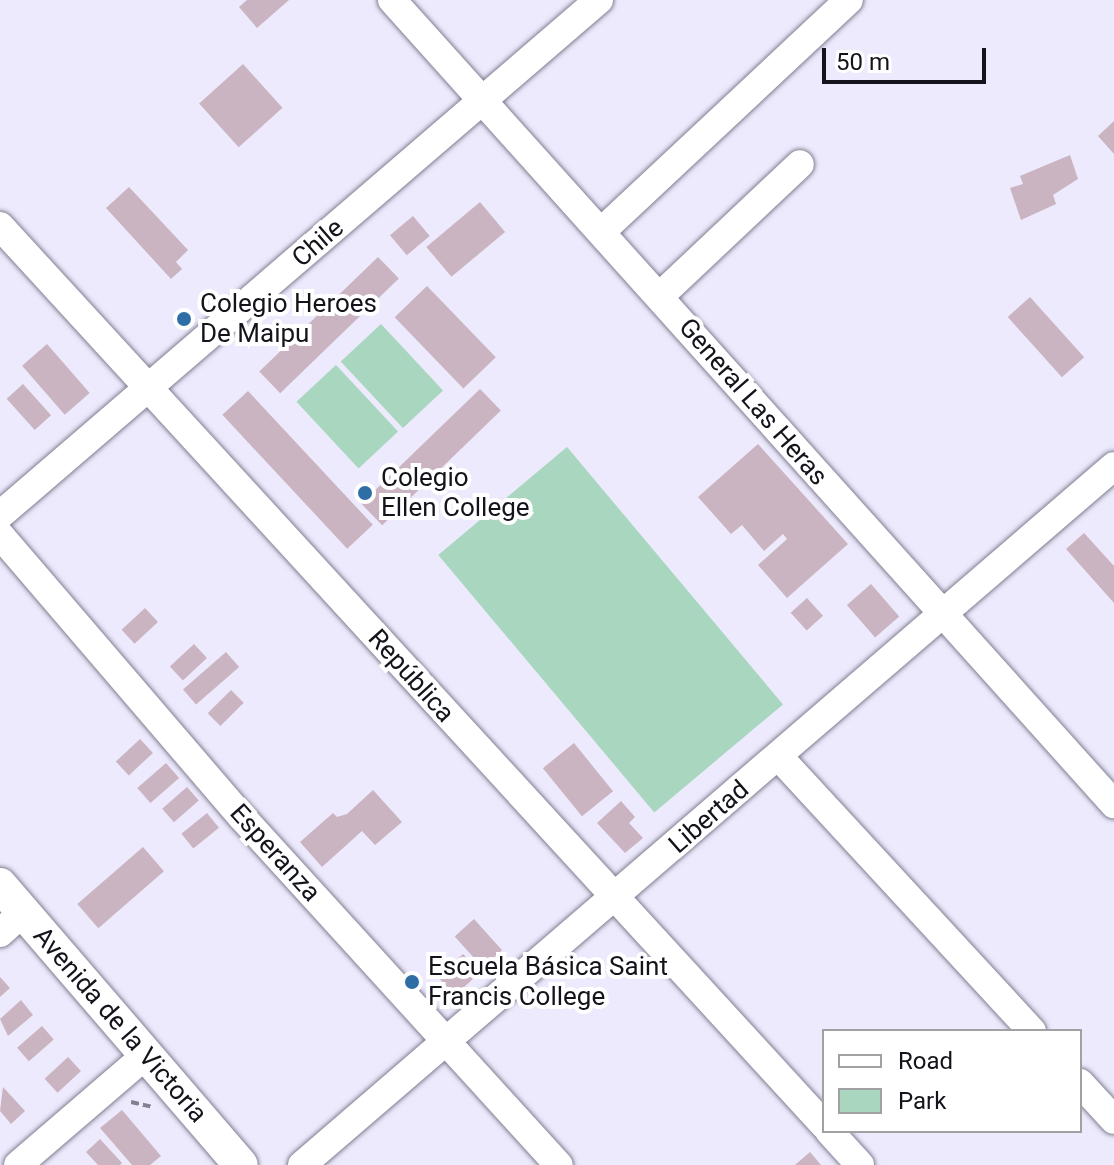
<!DOCTYPE html>
<meta charset="utf-8">
<style>
body{margin:0}
#map{position:relative;width:1114px;height:1165px;overflow:hidden;background:#eceafc;font-family:Roboto,sans-serif}
div>[style]{position:absolute}
.green>*{inset:0;background:#a8d6bf;transform-origin:0 0}
.building>*{inset:0;background:#cbb4c1;transform-origin:0 0}
.path>*{height:4px;margin-top:-2px;transform-origin:0;background:repeating-linear-gradient(90deg,#81808d 0 8px,transparent 0 12px)}
.roads{filter:drop-shadow(0 0 2px #817e92) drop-shadow(0 0 2px #817e92)}
.minor>*{height:28px;margin:-14px;padding:0 14px;transform-origin:14px;border-radius:14px;background:#fff}
.major>*{height:34px;margin:-17px;padding:0 17px;transform-origin:17px;border-radius:17px;background:#fff}
.dots>*{width:22px;height:22px;translate:-50% -50%;box-sizing:border-box;border:4px solid #fff;border-radius:50%}
span{translate:-50% -50%;white-space:nowrap;text-align:center;line-height:1.15;-webkit-text-stroke:8px #fff;paint-order:stroke}
.street-label{font-size:26px;color:#14131b}
.poi-label{font-size:26px;color:#14131b}
.left{translate:0 -50%;text-align:left}
.legend{position:absolute;left:822px;top:1029px;width:260px;height:104px;box-sizing:border-box;background:#fff;border:2px solid #a1a1a4;margin:0;padding:10px 14px;list-style:none;font-size:24px;color:#14131b}
.legend li{display:flex;align-items:center;gap:16px;height:40px}
.legend b{width:40px;border:2px solid #a1a1a4}
.scale{position:absolute;left:822px;top:48px;width:164px;height:36px;box-sizing:border-box;border:4px solid #14131b;border-top:0;padding-left:10px;font-size:24px;line-height:28px;white-space:nowrap;color:#14131b;-webkit-text-stroke:6px #fff;paint-order:stroke}
</style>
<div id="map">
<div class="green">
<i style="left:381px;top:324px;width:91px;height:55px;rotate:47deg"></i>
<i style="left:336px;top:365px;width:91px;height:54px;rotate:47deg"></i>
<i style="left:567px;top:447px;width:336px;height:168px;rotate:50deg"></i>
</div>
<div class="building">
<i style="clip-path:polygon(247px 0,289px 0,257px 28px,239px 7px)"></i>
<i style="left:243px;top:64px;width:59px;height:59px;rotate:48deg"></i>
<i style="clip-path:polygon(1114px 121px,1114px 154px,1098px 136px)"></i>
<i style="clip-path:polygon(1070px 155px,1078px 179px,1053px 195px,1056px 204px,1021px 220px,1010px 188px,1023px 184px,1020px 176px)"></i>
<i style="clip-path:polygon(129px 187px,188px 250px,176px 262px,182px 269px,171px 279px,106px 208px)"></i>
<i style="left:480px;top:202px;width:39px;height:70px;rotate:50deg"></i>
<i style="left:413px;top:216px;width:26px;height:30px;rotate:50deg"></i>
<i style="left:378px;top:257px;width:30px;height:165px;rotate:46deg"></i>
<i style="left:427px;top:286px;width:99px;height:45px;rotate:46deg"></i>
<i style="left:1030px;top:297px;width:81px;height:30px;rotate:48deg"></i>
<i style="left:47px;top:344px;width:65px;height:33px;rotate:49deg"></i>
<i style="left:23px;top:384px;width:42px;height:22px;rotate:48deg"></i>
<i style="left:480px;top:389px;width:30px;height:165px;rotate:46deg"></i>
<i style="left:248px;top:391px;width:183px;height:35px;rotate:47deg"></i>
<i style="clip-path:polygon(758px 444px,848px 544px,787px 598px,758px 565px,787px 539px,783px 534px,764px 551px,742px 525px,731px 534px,698px 497px)"></i>
<i style="clip-path:polygon(1084px 533px,1114px 566px,1114px 603px,1066px 549px)"></i>
<i style="left:871px;top:584px;width:43px;height:32px;rotate:49deg"></i>
<i style="left:807px;top:598px;width:24px;height:22px;rotate:48deg"></i>
<i style="left:145px;top:608px;width:19px;height:32px;rotate:47deg"></i>
<i style="left:194px;top:644px;width:19px;height:33px;rotate:47deg"></i>
<i style="left:226px;top:652px;width:20px;height:57px;rotate:49deg"></i>
<i style="left:231px;top:690px;width:18px;height:33px;rotate:45deg"></i>
<i style="left:140px;top:739px;width:19px;height:33px;rotate:47deg"></i>
<i style="left:574px;top:743px;width:62px;height:40px;rotate:51deg"></i>
<i style="left:166px;top:763px;width:20px;height:38px;rotate:49deg"></i>
<i style="left:187px;top:787px;width:18px;height:33px;rotate:49deg"></i>
<i style="clip-path:polygon(373px 790px,402px 822px,375px 845px,362px 831px,322px 867px,300px 842px,333px 813px,337px 817px,347px 814px)"></i>
<i style="clip-path:polygon(621px 801px,635px 817px,629px 823px,643px 838px,625px 853px,597px 823px)"></i>
<i style="left:207px;top:813px;width:19px;height:33px;rotate:51deg"></i>
<i style="left:143px;top:847px;width:32px;height:87px;rotate:49deg"></i>
<i style="left:474px;top:919px;width:42px;height:26px;rotate:48deg"></i>
<i style="left:463px;top:954px;width:25px;height:34px;rotate:47deg"></i>
<i style="clip-path:polygon(0 977px,10px 988px,0 997px)"></i>
<i style="clip-path:polygon(21px 1000px,33px 1015px,8px 1036px,0 1019px)"></i>
<i style="left:42px;top:1026px;width:18px;height:33px;rotate:49deg"></i>
<i style="left:68px;top:1057px;width:19px;height:32px;rotate:47deg"></i>
<i style="clip-path:polygon(3px 1087px,25px 1111px,11px 1124px,0 1111px)"></i>
<i style="clip-path:polygon(122px 1110px,161px 1156px,150px 1165px,132px 1165px,100px 1128px)"></i>
<i style="clip-path:polygon(100px 1139px,122px 1163px,120px 1165px,98px 1165px,86px 1152px)"></i>
<i style="clip-path:polygon(810px 1152px,821px 1165px,795px 1165px)"></i>
</div>
<div class="path">
<i style="left:131px;top:1102px;width:23px;rotate:13deg"></i>
</div>
<div class="roads">
<div class="minor">
<i style="left:392px;top:0;width:1081px;rotate:48.08deg"></i>
<i style="left:0;top:226px;width:1219px;rotate:47.49deg"></i>
<i style="left:602px;top:231px;width:338px;rotate:-43.1deg"></i>
<i style="left:660px;top:296px;width:192px;rotate:-43.3deg"></i>
<i style="left:0;top:515px;width:790px;rotate:-40.69deg"></i>
<i style="left:0;top:535px;width:370px;rotate:49.4deg"></i>
<i style="left:241px;top:816px;width:472px;rotate:47.7deg"></i>
<i style="left:779px;top:757px;width:373px;rotate:47.3deg"></i>
<i style="left:0;top:933px;width:31px;rotate:-42deg"></i>
<i style="left:1080px;top:1083px;width:50px;rotate:47.4deg"></i>
<i style="left:829px;top:1131px;width:46px;rotate:47.6deg"></i>
<i style="left:18px;top:1165px;width:169px;rotate:-40.7deg"></i>
<i style="left:302px;top:1165px;width:1071px;rotate:-40.72deg"></i>
</div>
<div class="major">
<i style="left:0;top:885px;width:369px;rotate:49.3deg"></i>
</div>
</div>
<div class="dots">
<i style="left:184px;top:319px;background:#2e6ea5"></i>
<i style="left:365px;top:493px;background:#2e6ea5"></i>
<i style="left:412px;top:982px;background:#2e6ea5"></i>
</div>
<div class="street-label">
<span style="left:318px;top:243px;rotate:-41deg">Chile</span>
<span style="left:753px;top:402px;rotate:49deg">General Las Heras</span>
<span style="left:411px;top:676px;rotate:48deg">República</span>
<span style="left:709px;top:817px;rotate:-41deg">Libertad</span>
<span style="left:275px;top:853px;rotate:48deg">Esperanza</span>
<span style="left:120px;top:1025px;rotate:49deg">Avenida de la Victoria</span>
</div>
<div class="poi-label">
<span class="left" style="left:200px;top:319px">Colegio Heroes<br>De Maipu</span>
<span class="left" style="left:381px;top:493px">Colegio<br>Ellen College</span>
<span class="left" style="left:428px;top:982px">Escuela Básica Saint<br>Francis College</span>
</div>
<ul class="legend">
<li><b style="height:10px;background:#fff"></b>Road</li>
<li><b style="height:22px;background:#a8d6bf"></b>Park</li>
</ul>
<div class="scale">50 m</div>
</div>
